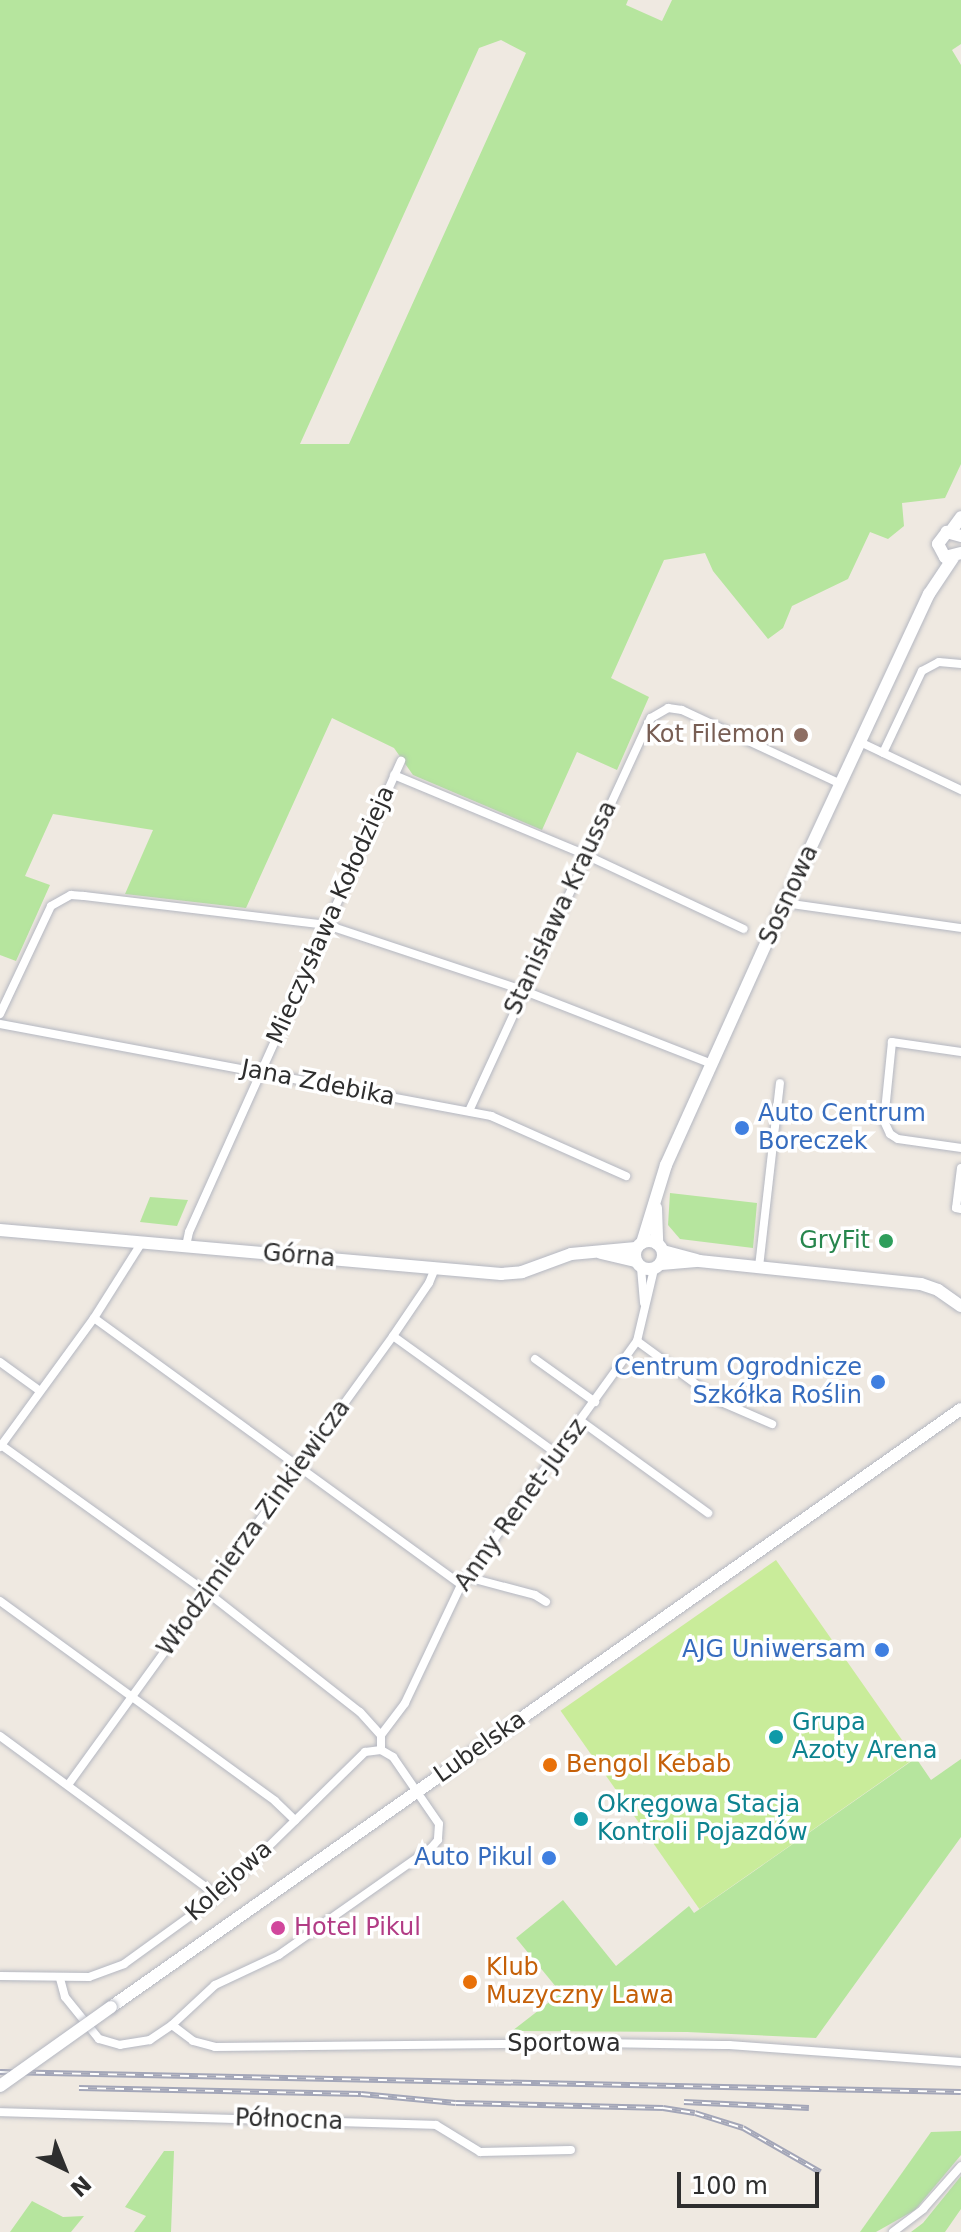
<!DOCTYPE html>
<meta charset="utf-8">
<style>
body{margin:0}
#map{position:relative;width:961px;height:2232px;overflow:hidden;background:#efe9e1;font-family:"DejaVu Sans",sans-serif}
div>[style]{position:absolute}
.green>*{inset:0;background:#b6e59e}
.pitch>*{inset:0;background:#c9ec9a;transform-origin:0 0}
.roads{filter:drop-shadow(0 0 2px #b4b7c1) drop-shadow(0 0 2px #b4b7c1)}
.street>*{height:8px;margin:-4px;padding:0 4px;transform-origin:4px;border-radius:4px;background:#fff}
.secondary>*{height:12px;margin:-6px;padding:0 6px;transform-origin:6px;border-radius:6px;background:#fff}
.secondary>.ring{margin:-6px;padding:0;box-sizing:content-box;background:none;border:12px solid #fff;border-radius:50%}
.rail>*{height:6px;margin-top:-3px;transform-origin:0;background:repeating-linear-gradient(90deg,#fff 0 9px,#a3a6b8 0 18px);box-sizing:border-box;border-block:2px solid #a3a6b8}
.bridges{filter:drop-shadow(0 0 2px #b4b7c1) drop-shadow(0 0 2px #b4b7c1)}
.secondary-bridge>*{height:12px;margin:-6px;padding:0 6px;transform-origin:6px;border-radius:6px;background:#fff}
.dots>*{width:22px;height:22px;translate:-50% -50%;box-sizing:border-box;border:4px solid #fff;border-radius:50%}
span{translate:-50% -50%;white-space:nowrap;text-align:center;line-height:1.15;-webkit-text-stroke:7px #fff;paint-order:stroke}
.education-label{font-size:24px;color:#785e54}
.right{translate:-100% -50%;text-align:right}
.street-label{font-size:24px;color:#2e2e2e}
.shop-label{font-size:24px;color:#366cbe}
.left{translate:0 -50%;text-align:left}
.leisure-label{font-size:24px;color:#27864d}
.culture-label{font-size:24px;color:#0d838f}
.food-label{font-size:24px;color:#c56008}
.hotel-label{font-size:24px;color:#b23c85}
.north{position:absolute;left:24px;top:2128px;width:80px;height:80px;-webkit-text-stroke:6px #fff;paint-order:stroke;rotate:137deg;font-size:22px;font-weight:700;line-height:32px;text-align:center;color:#2e2e2e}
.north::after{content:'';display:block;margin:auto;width:28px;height:36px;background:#2e2e2e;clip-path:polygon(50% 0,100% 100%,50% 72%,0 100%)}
.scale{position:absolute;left:677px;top:2172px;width:142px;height:36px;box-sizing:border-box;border:4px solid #2e2e2e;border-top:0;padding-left:10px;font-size:24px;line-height:28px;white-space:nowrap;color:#2e2e2e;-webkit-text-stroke:6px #fff;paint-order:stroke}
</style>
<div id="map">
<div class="green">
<i style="clip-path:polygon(evenodd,0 0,628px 0,626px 5px,662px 21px,672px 0,961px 0,961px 44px,952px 50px,961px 65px,961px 464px,945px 498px,902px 503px,904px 526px,888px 539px,870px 532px,848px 579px,792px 606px,783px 628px,768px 639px,713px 571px,705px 553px,664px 560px,611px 678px,649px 697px,617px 770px,577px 752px,542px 830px,413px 775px,394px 748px,332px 718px,246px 908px,125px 894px,153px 830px,53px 814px,25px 876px,50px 885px,16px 961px,0 955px,0 0,501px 40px,526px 53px,349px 444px,300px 444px,479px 48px,501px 40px)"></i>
<i style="clip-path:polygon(670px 1193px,757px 1203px,753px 1248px,680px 1239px,668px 1225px)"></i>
<i style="clip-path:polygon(150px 1197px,188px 1200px,177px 1226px,140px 1222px)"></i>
<i style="clip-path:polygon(916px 1758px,931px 1780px,961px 1759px,961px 1837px,816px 2038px,687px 2032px,512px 2031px,561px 1993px,516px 1938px,563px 1900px,616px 1966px,689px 1906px,694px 1913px)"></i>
<i style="clip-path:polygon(961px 2131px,961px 2155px,915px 2210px,876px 2232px,860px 2232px,931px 2132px)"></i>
<i style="clip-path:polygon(164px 2151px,174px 2151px,171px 2232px,134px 2232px,146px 2216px,125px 2207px)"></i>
<i style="clip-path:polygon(961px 2176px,961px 2209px,945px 2232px,911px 2232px,923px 2223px)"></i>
<i style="clip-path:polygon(32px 2201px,63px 2217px,84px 2216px,71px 2232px,10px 2232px)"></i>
</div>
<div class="pitch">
<i style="left:776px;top:1560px;width:242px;height:263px;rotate:55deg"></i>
</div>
<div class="roads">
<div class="street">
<i style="left:860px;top:742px;width:112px;rotate:25.4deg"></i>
<i style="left:883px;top:753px;width:91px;rotate:-64.6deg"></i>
<i style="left:922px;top:671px;width:19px;rotate:-28deg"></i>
<i style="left:939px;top:662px;width:22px;rotate:5deg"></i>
<i style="left:394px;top:775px;width:208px;rotate:22.6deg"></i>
<i style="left:586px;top:855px;width:174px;rotate:25.1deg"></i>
<i style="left:785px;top:903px;width:178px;rotate:8.1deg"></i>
<i style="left:0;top:1014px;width:119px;rotate:-64.7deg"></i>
<i style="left:51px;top:906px;width:23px;rotate:-29deg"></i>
<i style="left:71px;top:895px;width:13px;rotate:4deg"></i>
<i style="left:84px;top:896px;width:245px;rotate:6.8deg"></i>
<i style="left:327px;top:925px;width:206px;rotate:18.4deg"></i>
<i style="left:522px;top:990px;width:204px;rotate:21.3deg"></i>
<i style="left:0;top:1024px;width:500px;rotate:10.6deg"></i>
<i style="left:491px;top:1116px;width:148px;rotate:24deg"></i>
<i style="left:961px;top:1052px;width:70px;rotate:-171.8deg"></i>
<i style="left:892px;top:1042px;width:79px;rotate:95.8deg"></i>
<i style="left:884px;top:1121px;width:14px;rotate:65deg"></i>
<i style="left:890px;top:1134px;width:9px;rotate:32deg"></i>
<i style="left:898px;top:1139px;width:64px;rotate:8.1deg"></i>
<i style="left:469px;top:1111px;width:433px;rotate:-65.2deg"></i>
<i style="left:651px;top:718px;width:20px;rotate:-30deg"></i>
<i style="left:668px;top:708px;width:14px;rotate:8deg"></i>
<i style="left:682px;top:710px;width:175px;rotate:25deg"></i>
<i style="left:961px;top:1168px;width:40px;rotate:97.1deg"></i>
<i style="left:956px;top:1208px;width:5px;rotate:11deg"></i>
<i style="left:186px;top:1246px;width:14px;rotate:-78deg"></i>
<i style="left:189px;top:1232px;width:517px;rotate:-65.77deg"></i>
<i style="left:759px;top:1267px;width:185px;rotate:-83.5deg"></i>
<i style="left:641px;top:1268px;width:35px;rotate:85deg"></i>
<i style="left:94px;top:1318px;width:454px;rotate:36deg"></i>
<i style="left:393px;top:1336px;width:202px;rotate:35.7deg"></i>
<i style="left:637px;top:1341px;width:102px;rotate:36.2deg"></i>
<i style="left:719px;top:1401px;width:58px;rotate:23.5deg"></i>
<i style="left:535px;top:1359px;width:74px;rotate:35.6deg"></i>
<i style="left:0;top:1362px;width:49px;rotate:35.9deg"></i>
<i style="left:581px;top:1421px;width:157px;rotate:35.9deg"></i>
<i style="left:1px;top:1445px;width:254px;rotate:35.6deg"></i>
<i style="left:208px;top:1593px;width:193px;rotate:38.1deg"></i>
<i style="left:360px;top:1712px;width:31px;rotate:48deg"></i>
<i style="left:0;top:1447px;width:160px;rotate:-53.9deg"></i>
<i style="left:94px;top:1318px;width:90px;rotate:-57.7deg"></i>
<i style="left:467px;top:1577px;width:70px;rotate:14.8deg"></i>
<i style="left:535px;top:1595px;width:13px;rotate:32deg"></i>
<i style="left:0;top:1601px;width:340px;rotate:36deg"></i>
<i style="left:275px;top:1801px;width:28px;rotate:44deg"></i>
<i style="left:0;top:1736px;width:270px;rotate:36.3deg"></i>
<i style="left:381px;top:1750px;width:15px;rotate:-90deg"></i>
<i style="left:381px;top:1735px;width:40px;rotate:-53deg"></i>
<i style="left:405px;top:1703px;width:131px;rotate:-64.6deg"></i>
<i style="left:461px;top:1585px;width:301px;rotate:-54.2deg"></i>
<i style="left:637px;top:1341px;width:74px;rotate:-76.7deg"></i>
<i style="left:68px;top:1785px;width:554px;rotate:-54.1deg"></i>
<i style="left:393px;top:1336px;width:64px;rotate:-55.8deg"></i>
<i style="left:429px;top:1283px;width:16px;rotate:-68deg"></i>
<i style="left:0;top:1976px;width:89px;rotate:0.6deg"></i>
<i style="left:89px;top:1977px;width:37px;rotate:-20deg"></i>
<i style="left:124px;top:1964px;width:116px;rotate:-35.9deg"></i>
<i style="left:218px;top:1896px;width:206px;rotate:-44.4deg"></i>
<i style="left:365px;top:1752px;width:16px;rotate:-7deg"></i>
<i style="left:381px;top:1750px;width:14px;rotate:30deg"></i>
<i style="left:393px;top:1757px;width:81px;rotate:55.5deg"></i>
<i style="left:439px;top:1824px;width:16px;rotate:94deg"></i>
<i style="left:438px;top:1840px;width:11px;rotate:131deg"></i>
<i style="left:431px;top:1848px;width:186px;rotate:144.9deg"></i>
<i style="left:279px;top:1955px;width:71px;rotate:154.9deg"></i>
<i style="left:215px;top:1985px;width:59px;rotate:137.1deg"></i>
<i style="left:172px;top:2025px;width:27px;rotate:146deg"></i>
<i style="left:150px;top:2040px;width:30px;rotate:171deg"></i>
<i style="left:120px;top:2045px;width:22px;rotate:-164deg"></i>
<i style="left:99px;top:2039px;width:54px;rotate:-129deg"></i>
<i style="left:65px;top:1997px;width:20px;rotate:-105deg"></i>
<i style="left:172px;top:2025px;width:26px;rotate:37deg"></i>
<i style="left:193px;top:2041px;width:23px;rotate:15deg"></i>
<i style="left:215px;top:2047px;width:382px;rotate:-0.6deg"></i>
<i style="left:597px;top:2043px;width:132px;rotate:0.9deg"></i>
<i style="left:729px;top:2045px;width:233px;rotate:4.2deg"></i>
<i style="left:0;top:2112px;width:436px;rotate:1.7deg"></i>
<i style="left:436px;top:2125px;width:52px;rotate:31.5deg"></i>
<i style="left:480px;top:2152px;width:91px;rotate:-1.3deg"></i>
<i style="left:893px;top:2232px;width:38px;rotate:-37deg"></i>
<i style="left:923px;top:2209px;width:57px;rotate:-48.5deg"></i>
</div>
<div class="secondary">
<i style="left:951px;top:531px;width:17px;rotate:-54deg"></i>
<i style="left:961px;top:536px;width:15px;rotate:-164deg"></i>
<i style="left:947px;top:532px;width:15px;rotate:127deg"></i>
<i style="left:938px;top:544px;width:15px;rotate:62deg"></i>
<i style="left:945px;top:557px;width:16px;rotate:-14deg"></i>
<i style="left:656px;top:1208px;width:36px;rotate:88deg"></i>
<i style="left:0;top:1230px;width:503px;rotate:5.02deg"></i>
<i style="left:501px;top:1274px;width:21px;rotate:-5deg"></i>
<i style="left:522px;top:1272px;width:52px;rotate:-20.2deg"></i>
<i style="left:571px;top:1254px;width:65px;rotate:-5.3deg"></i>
<i class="ring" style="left:635px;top:1241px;width:16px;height:16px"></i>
<i style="left:642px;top:1243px;width:82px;rotate:-72.9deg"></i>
<i style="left:666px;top:1165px;width:248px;rotate:-65.7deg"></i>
<i style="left:768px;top:939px;width:381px;rotate:-65deg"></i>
<i style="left:929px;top:594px;width:43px;rotate:-56.3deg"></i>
<i style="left:663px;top:1251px;width:34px;rotate:15deg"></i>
<i style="left:601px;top:1253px;width:36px;rotate:13deg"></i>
<i style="left:661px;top:1264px;width:38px;rotate:-5deg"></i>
<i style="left:699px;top:1261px;width:223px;rotate:5.9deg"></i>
<i style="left:921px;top:1284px;width:18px;rotate:19deg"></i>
<i style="left:938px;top:1290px;width:28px;rotate:35deg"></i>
<i style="left:111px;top:2007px;width:1039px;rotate:-35.13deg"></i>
</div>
</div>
<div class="rail">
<i style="left:0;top:2072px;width:961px;rotate:1.19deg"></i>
<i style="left:79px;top:2088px;width:282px;rotate:1.2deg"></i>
<i style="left:361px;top:2094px;width:95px;rotate:5.4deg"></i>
<i style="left:456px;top:2103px;width:207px;rotate:1.4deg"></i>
<i style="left:663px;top:2108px;width:32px;rotate:9deg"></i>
<i style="left:695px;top:2113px;width:50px;rotate:17.4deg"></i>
<i style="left:743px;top:2128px;width:89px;rotate:29.7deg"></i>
<i style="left:684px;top:2102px;width:125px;rotate:2.7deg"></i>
</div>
<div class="bridges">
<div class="secondary-bridge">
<i style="left:0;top:2086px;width:136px;rotate:-35.4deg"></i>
</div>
</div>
<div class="dots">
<i style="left:801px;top:735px;background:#8d6e63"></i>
<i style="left:742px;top:1128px;background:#3f7fe0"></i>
<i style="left:886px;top:1241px;background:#2e9e5b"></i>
<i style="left:878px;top:1382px;background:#3f7fe0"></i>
<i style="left:882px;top:1650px;background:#3f7fe0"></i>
<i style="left:776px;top:1737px;background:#0f9aa8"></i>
<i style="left:550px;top:1765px;background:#e8710a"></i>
<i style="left:581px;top:1819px;background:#0f9aa8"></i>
<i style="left:549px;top:1858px;background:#3f7fe0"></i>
<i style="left:278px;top:1928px;background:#d1479c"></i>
<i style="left:470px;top:1982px;background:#e8710a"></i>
</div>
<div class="education-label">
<span class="right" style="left:785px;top:735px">Kot Filemon</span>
</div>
<div class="street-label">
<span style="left:789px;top:895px;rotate:-65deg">Sosnowa</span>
<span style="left:561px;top:908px;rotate:-65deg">Stanisława Kraussa</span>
<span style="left:331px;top:915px;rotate:-66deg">Mieczysława Kołodzieja</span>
<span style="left:318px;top:1083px;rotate:11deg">Jana Zdebika</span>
<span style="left:299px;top:1256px;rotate:5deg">Górna</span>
<span style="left:521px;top:1505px;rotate:-54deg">Anny Renet-Jursz</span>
<span style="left:254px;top:1528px;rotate:-54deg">Włodzimierza Zinkiewicza</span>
<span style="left:480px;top:1747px;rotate:-35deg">Lubelska</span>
<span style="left:229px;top:1881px;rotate:-42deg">Kolejowa</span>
<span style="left:564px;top:2044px">Sportowa</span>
<span style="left:289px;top:2120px;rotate:2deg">Północna</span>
</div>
<div class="shop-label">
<span class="left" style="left:758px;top:1128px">Auto Centrum<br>Boreczek</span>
<span class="right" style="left:862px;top:1382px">Centrum Ogrodnicze<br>Szkółka Roślin</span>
<span class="right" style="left:866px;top:1650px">AJG Uniwersam</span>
<span class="right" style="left:533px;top:1858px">Auto Pikul</span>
</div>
<div class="leisure-label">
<span class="right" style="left:870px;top:1241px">GryFit</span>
</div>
<div class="culture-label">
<span class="left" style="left:792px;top:1737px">Grupa<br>Azoty Arena</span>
<span class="left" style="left:597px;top:1819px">Okręgowa Stacja<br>Kontroli Pojazdów</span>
</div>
<div class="food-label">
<span class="left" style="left:566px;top:1765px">Bengol Kebab</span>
<span class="left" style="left:486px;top:1982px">Klub<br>Muzyczny Lawa</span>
</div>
<div class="hotel-label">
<span class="left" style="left:294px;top:1928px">Hotel Pikul</span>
</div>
<div class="north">N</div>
<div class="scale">100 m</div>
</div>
